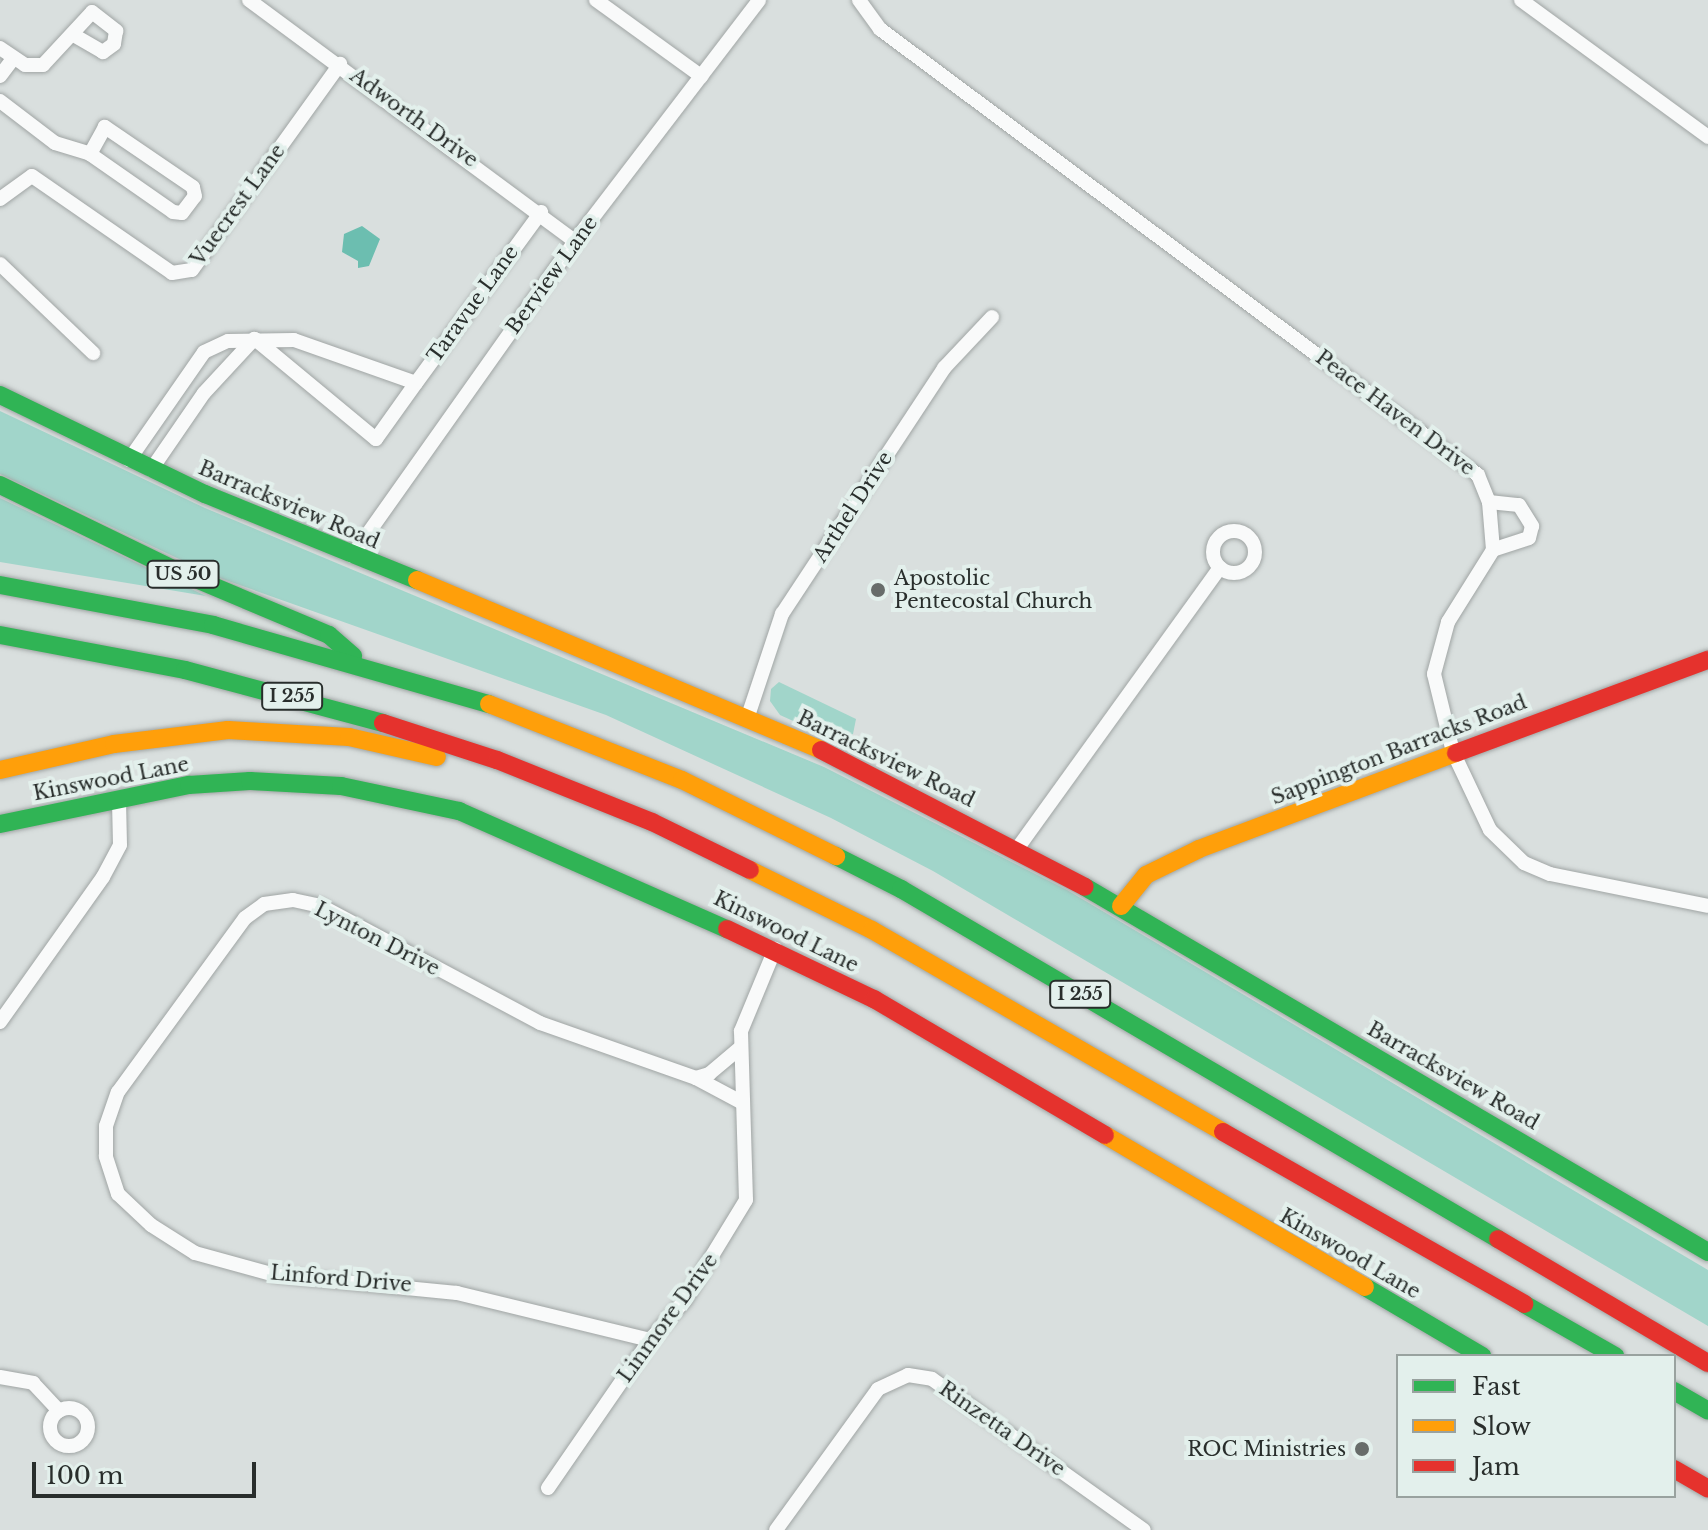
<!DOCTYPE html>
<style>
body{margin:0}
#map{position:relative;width:1708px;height:1530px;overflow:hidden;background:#d9dfde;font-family:"Libre Baskerville",serif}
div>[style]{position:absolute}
.green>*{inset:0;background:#a1d5ca}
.water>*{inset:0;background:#6cbeb0}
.roads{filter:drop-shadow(0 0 2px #a0a5a4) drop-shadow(0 0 2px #a0a5a4)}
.street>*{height:14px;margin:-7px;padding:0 7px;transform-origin:7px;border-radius:7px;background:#f9fafa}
.street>.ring{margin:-7px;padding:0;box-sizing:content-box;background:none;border:14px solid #f9fafa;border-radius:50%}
.fast>*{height:18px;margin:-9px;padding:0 9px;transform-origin:9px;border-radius:9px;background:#30b455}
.slow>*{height:18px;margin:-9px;padding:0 9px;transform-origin:9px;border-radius:9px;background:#ff9f0a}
.jam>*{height:18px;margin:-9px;padding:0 9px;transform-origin:9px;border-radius:9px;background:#e5322d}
.dots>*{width:22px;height:22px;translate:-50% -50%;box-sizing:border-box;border:4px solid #e3f0ec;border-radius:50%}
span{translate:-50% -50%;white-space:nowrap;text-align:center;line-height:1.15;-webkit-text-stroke:8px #e3f0ec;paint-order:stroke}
.shield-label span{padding:2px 6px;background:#e3f0ec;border:2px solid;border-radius:6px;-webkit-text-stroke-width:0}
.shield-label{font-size:18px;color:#292e2c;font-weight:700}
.street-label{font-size:20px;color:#292e2c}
.poi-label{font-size:20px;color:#292e2c}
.left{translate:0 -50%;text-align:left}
.right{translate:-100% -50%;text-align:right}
.legend{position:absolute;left:1396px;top:1354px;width:280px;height:144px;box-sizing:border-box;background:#e3f0ec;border:2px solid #99a29f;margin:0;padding:10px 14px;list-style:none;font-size:24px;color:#292e2c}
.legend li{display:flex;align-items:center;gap:16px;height:40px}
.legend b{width:40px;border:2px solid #99a29f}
.scale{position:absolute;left:32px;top:1462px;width:224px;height:36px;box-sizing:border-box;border:4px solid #292e2c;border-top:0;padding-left:10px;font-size:24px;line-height:28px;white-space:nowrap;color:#292e2c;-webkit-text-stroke:6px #e3f0ec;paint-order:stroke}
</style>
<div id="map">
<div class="green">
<i style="clip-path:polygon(0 411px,205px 508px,824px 767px,1067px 890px,1708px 1270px,1708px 1326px,933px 871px,831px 818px,606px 715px,217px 577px,0 474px)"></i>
<i style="clip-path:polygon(0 498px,206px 596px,0 562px)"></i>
<i style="clip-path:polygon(779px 682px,856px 719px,853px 734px,835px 740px,780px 715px,770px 701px,771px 689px)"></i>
</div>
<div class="water">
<i style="clip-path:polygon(362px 226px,380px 239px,369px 266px,358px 268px,358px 261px,342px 252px,344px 234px)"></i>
</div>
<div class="roads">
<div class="street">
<i style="left:249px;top:0;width:405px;rotate:36.5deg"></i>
<i style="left:596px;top:0;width:130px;rotate:35.9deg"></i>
<i style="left:859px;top:0;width:36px;rotate:54deg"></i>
<i style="left:880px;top:29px;width:746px;rotate:36.72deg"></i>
<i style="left:1478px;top:475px;width:29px;rotate:68deg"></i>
<i style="left:1489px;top:502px;width:48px;rotate:85.2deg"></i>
<i style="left:1493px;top:550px;width:85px;rotate:122deg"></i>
<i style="left:1448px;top:622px;width:54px;rotate:105.1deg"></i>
<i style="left:1434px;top:674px;width:80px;rotate:76.3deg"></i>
<i style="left:1453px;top:752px;width:86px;rotate:64.6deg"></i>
<i style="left:1490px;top:830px;width:47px;rotate:44.1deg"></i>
<i style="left:1524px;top:863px;width:28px;rotate:23deg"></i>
<i style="left:1550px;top:874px;width:161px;rotate:11.4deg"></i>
<i style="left:1521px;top:0;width:232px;rotate:36.2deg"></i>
<i style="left:0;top:48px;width:30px;rotate:34deg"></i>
<i style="left:25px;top:65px;width:18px"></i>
<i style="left:43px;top:65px;width:72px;rotate:-47.2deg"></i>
<i style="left:92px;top:12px;width:31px;rotate:38deg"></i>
<i style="left:116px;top:31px;width:13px;rotate:99deg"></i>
<i style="left:114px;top:44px;width:14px;rotate:144deg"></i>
<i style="left:103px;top:52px;width:34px;rotate:-150deg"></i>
<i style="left:0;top:76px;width:21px;rotate:-53deg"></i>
<i style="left:0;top:101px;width:69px;rotate:37.4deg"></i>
<i style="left:55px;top:143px;width:37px;rotate:17deg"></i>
<i style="left:90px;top:154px;width:101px;rotate:34.9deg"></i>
<i style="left:173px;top:212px;width:9px;rotate:6deg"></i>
<i style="left:182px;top:213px;width:21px;rotate:-53deg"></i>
<i style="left:195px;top:196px;width:9px;rotate:-103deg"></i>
<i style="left:193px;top:187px;width:107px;rotate:-145.7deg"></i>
<i style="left:105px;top:127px;width:31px;rotate:119deg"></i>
<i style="left:0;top:199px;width:39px;rotate:-36deg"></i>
<i style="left:32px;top:176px;width:170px;rotate:34.7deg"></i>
<i style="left:172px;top:273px;width:20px;rotate:-9deg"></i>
<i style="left:192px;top:270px;width:254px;rotate:-54.3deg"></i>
<i style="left:0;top:264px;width:129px;rotate:43.7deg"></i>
<i style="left:255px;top:339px;width:157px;rotate:39.6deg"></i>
<i style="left:376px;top:439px;width:69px;rotate:-54.5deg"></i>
<i style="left:129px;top:460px;width:131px;rotate:-55.2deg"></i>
<i style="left:204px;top:352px;width:26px;rotate:-25deg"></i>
<i style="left:228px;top:341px;width:66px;rotate:-0.9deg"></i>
<i style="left:294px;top:340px;width:129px;rotate:19.4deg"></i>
<i style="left:416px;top:383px;width:212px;rotate:-53.8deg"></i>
<i style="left:151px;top:470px;width:93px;rotate:-55.5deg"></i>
<i style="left:204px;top:393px;width:74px;rotate:-47.2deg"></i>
<i style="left:1489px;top:502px;width:30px;rotate:6deg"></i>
<i style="left:1519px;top:505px;width:25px;rotate:58deg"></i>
<i style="left:1532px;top:526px;width:12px;rotate:104deg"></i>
<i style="left:1529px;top:538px;width:38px;rotate:162deg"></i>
<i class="ring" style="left:1213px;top:531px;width:28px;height:28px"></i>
<i style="left:352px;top:556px;width:386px;rotate:-54.7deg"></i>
<i style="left:575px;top:241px;width:303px;rotate:-52.6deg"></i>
<i style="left:748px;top:716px;width:108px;rotate:-71.6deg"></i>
<i style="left:782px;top:614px;width:295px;rotate:-56.6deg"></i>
<i style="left:944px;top:368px;width:70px;rotate:-46.7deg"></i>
<i style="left:1017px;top:849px;width:347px;rotate:-54.2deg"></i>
<i style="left:0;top:1022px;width:178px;rotate:-54.6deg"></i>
<i style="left:103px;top:877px;width:36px;rotate:-62deg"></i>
<i style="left:120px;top:845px;width:45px;rotate:-91.3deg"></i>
<i style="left:696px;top:1078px;width:14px;rotate:-17deg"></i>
<i style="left:709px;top:1074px;width:39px;rotate:-40deg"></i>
<i style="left:650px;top:1340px;width:199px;rotate:-166.3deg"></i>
<i style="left:457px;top:1293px;width:183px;rotate:-174.4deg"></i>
<i style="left:275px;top:1275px;width:83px;rotate:-164.6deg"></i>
<i style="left:195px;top:1253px;width:52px;rotate:-147.5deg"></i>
<i style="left:151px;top:1225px;width:45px;rotate:-136.8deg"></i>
<i style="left:118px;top:1194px;width:40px;rotate:-108deg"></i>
<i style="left:106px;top:1156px;width:30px;rotate:-90deg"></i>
<i style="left:106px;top:1126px;width:36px;rotate:-71deg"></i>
<i style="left:118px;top:1092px;width:215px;rotate:-53.9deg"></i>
<i style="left:245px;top:918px;width:24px;rotate:-36deg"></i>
<i style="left:264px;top:904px;width:29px;rotate:-8deg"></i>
<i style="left:293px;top:900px;width:29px;rotate:12deg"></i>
<i style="left:321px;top:906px;width:248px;rotate:28.1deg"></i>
<i style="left:540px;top:1023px;width:165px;rotate:19.4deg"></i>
<i style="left:696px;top:1078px;width:51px;rotate:28.1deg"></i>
<i style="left:0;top:1377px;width:34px;rotate:10deg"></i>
<i style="left:33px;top:1383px;width:38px;rotate:47deg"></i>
<i class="ring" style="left:50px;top:1408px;width:24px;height:24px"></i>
<i style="left:548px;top:1488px;width:180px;rotate:-55.4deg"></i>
<i style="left:650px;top:1340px;width:53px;rotate:-48.8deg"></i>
<i style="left:685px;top:1300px;width:117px;rotate:-58.6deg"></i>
<i style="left:746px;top:1200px;width:169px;rotate:-91.7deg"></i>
<i style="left:741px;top:1031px;width:89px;rotate:-67.5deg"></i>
<i style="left:776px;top:1530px;width:174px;rotate:-54.1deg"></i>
<i style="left:878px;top:1389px;width:33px;rotate:-25deg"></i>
<i style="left:908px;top:1375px;width:24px;rotate:9deg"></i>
<i style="left:932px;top:1379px;width:260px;rotate:35.5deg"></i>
</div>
<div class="fast">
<i style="left:0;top:395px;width:228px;rotate:25.8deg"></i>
<i style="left:205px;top:494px;width:229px;rotate:22.1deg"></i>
<i style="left:0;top:485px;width:197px;rotate:25.9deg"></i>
<i style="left:177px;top:571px;width:165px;rotate:22.8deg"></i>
<i style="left:329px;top:635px;width:32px;rotate:41deg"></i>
<i style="left:0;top:585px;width:217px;rotate:10.6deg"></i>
<i style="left:213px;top:625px;width:287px;rotate:16deg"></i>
<i style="left:0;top:635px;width:188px;rotate:10.7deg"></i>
<i style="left:185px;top:670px;width:205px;rotate:15deg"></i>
<i style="left:0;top:824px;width:193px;rotate:-11.7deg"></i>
<i style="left:189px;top:785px;width:61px;rotate:-3.8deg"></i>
<i style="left:250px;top:781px;width:91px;rotate:3.1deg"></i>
<i style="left:341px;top:786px;width:121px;rotate:12deg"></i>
<i style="left:459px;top:811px;width:293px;rotate:23.8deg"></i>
<i style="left:836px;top:856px;width:73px;rotate:26.9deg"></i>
<i style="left:901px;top:889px;width:692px;rotate:30.38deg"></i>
<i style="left:1085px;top:887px;width:722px;rotate:30.36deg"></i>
<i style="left:1365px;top:1287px;width:136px;rotate:30.5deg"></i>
<i style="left:1524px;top:1304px;width:105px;rotate:29.7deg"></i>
<i style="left:1674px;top:1391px;width:39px;rotate:30deg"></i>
</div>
<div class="slow">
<i style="left:417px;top:580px;width:438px;rotate:22.8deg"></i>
<i style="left:489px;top:704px;width:207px;rotate:21.5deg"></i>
<i style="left:682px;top:780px;width:172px;rotate:26.3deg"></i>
<i style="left:0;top:770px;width:117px;rotate:-12.8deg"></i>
<i style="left:114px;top:744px;width:115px;rotate:-7deg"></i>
<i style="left:228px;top:730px;width:121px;rotate:3.3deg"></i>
<i style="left:349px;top:737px;width:90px;rotate:12.8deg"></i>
<i style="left:750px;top:870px;width:136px;rotate:26.2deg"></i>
<i style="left:872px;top:930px;width:405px;rotate:29.9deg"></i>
<i style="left:1121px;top:906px;width:40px;rotate:-51deg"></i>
<i style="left:1146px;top:875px;width:59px;rotate:-26.1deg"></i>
<i style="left:1199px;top:849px;width:274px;rotate:-20.5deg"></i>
<i style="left:1105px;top:1135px;width:301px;rotate:30.3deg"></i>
</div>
<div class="jam">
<i style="left:383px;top:723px;width:120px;rotate:18deg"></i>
<i style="left:497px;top:760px;width:167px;rotate:21.8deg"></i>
<i style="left:652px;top:822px;width:109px;rotate:26.1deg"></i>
<i style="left:821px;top:750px;width:297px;rotate:27.4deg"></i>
<i style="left:1456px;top:753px;width:269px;rotate:-20.3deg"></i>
<i style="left:727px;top:929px;width:163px;rotate:25.5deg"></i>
<i style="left:874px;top:999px;width:268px;rotate:30.5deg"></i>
<i style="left:1223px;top:1132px;width:347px;rotate:29.7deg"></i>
<i style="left:1498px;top:1239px;width:244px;rotate:30.6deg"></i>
<i style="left:1674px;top:1469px;width:39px;rotate:30deg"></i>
</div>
</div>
<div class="dots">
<i style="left:878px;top:590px;background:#676c6a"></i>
<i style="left:1362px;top:1449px;background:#676c6a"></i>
</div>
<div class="shield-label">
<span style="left:183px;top:574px">US 50</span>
<span style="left:292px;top:696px">I 255</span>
<span style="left:1080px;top:994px">I 255</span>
</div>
<div class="street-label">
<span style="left:414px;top:118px;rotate:36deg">Adworth Drive</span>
<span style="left:238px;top:205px;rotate:-54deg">Vuecrest Lane</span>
<span style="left:552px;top:275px;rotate:-54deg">Berview Lane</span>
<span style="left:473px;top:304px;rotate:-54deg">Taravue Lane</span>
<span style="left:1395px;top:413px;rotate:37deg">Peace Haven Drive</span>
<span style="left:289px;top:505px;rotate:23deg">Barracksview Road</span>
<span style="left:853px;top:507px;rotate:-57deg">Arthel Drive</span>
<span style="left:1399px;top:750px;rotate:-21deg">Sappington Barracks Road</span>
<span style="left:886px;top:759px;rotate:26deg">Barracksview Road</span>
<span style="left:111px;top:779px;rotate:-11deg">Kinswood Lane</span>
<span style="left:786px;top:932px;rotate:26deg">Kinswood Lane</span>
<span style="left:377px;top:939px;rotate:27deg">Lynton Drive</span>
<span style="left:1453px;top:1076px;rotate:30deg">Barracksview Road</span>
<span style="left:1350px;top:1254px;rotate:30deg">Kinswood Lane</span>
<span style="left:341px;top:1279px;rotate:5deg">Linford Drive</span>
<span style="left:668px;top:1318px;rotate:-54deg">Linmore Drive</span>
<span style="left:1002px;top:1429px;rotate:35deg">Rinzetta Drive</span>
</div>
<div class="poi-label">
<span class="left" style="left:894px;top:590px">Apostolic<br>Pentecostal Church</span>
<span class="right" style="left:1346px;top:1449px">ROC Ministries</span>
</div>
<ul class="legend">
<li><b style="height:10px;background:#30b455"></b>Fast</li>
<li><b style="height:10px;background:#ff9f0a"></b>Slow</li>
<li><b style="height:10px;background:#e5322d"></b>Jam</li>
</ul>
<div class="scale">100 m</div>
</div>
